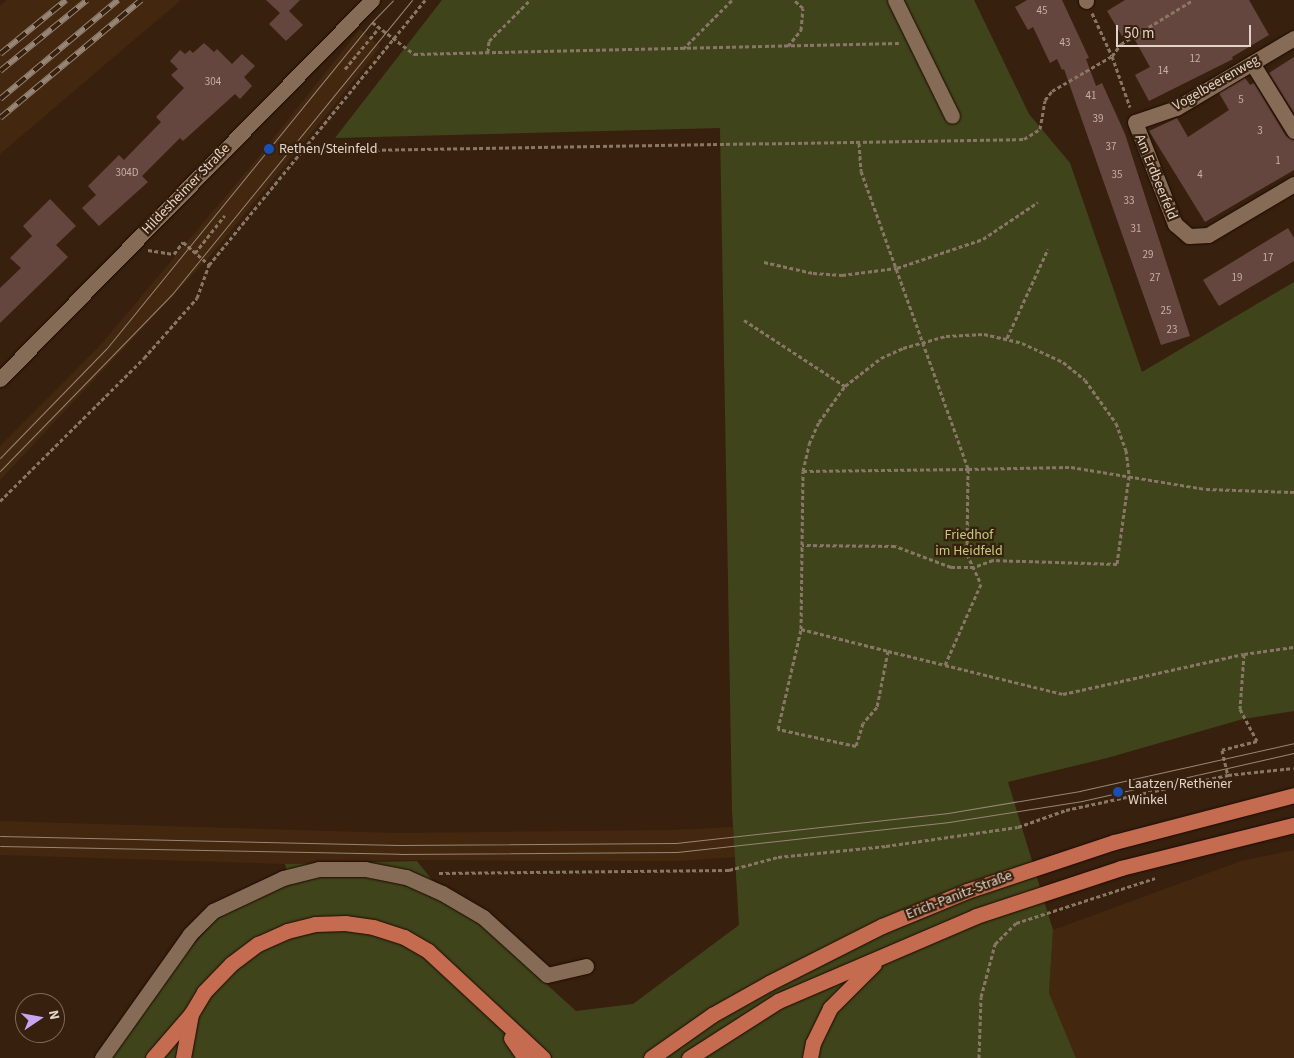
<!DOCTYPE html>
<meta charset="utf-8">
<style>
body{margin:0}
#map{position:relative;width:1294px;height:1058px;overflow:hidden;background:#37210e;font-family:"Source Sans 3",sans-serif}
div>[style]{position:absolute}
.built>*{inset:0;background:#43280f}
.green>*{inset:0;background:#40441a}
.building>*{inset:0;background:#65463e}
.path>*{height:3px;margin-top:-1.5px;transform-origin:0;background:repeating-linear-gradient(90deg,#887666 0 4px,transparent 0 6.5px)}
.roads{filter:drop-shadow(0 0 1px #1e0a00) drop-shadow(0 0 1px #1e0a00)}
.minor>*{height:15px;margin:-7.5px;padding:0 7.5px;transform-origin:7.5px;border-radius:7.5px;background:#866c57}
.major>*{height:15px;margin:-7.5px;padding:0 7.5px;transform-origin:7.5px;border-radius:7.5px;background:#c46b50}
.tram>*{height:1px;margin:-0.5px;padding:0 0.5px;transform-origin:0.5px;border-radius:0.5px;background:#978576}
.rail>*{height:5.5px;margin-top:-2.75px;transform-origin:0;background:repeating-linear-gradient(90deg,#37210e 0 11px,#978576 0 22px);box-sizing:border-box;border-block:1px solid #978576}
.dots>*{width:14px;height:14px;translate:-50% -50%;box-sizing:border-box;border:2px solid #37210e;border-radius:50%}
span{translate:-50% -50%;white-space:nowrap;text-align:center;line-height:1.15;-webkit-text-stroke:4.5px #37210e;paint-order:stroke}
.number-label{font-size:11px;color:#c4b0a6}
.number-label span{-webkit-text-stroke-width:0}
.street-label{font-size:14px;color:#e3d4c9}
.poi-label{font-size:14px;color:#e3d4c9}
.left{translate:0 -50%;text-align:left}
.park-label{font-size:14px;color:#c2cc7d}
.north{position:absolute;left:15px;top:993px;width:50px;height:50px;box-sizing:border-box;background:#37210e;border:1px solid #7c6959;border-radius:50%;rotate:78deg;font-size:14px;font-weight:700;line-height:20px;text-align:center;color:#e3d4c9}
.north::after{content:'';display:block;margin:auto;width:18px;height:22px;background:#c8a5ef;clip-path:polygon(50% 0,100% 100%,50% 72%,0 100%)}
.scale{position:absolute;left:1116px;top:25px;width:135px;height:22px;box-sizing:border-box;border:2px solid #e3d4c9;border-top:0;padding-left:6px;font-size:15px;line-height:18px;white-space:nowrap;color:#e3d4c9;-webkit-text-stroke:4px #37210e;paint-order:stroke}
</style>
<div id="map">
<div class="built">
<i style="clip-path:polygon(7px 0,181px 0,0 154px,0 6px)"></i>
<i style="clip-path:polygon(360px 29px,380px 47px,335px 104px,210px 256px,0 480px,0 446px,98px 348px,252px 165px)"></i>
<i style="clip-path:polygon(0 821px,397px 833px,674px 830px,733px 827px,735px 857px,679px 861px,398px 860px,285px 864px,0 855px)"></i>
<i style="clip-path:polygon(1294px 850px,1294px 1058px,1076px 1058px,1049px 993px,1053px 930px,1241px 861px)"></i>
</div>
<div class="green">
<i style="clip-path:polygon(442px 0,974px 0,1029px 114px,1070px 163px,1142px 372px,1294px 282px,1294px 711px,1243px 719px,1107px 758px,1008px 782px,1053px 930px,1049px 993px,1076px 1058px,112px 1058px,174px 966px,217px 919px,253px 897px,289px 883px,285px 864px,417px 861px,432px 880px,576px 1011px,633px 1004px,739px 925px,732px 810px,720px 128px,335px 138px)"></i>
</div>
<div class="building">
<i style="clip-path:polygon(266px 0,300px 0,289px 11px,303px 25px,286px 41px,269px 24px,280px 13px)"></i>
<i style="clip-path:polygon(1027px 0,1062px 0,1089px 58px,1086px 59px,1096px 86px,1102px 83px,1125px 134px,1190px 336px,1161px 345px,1064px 69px,1062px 70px,1057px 59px,1050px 63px,1033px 27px,1028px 30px,1015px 7px)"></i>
<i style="clip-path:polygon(1125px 0,1249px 0,1269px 35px,1232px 57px,1233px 59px,1149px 101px,1135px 75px,1150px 67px,1130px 31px,1122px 36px,1107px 11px)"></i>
<i style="clip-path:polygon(204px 43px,214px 52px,217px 49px,232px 64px,242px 54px,255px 66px,244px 77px,252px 86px,240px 99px,235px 94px,183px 141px,180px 138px,142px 176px,148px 182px,99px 226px,82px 208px,96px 195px,88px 186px,119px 155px,124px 160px,161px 122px,156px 117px,184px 88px,171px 75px,178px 69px,170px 61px,180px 50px,185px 54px,190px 50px,193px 53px)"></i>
<i style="clip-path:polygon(1294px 57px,1294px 113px,1269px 73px)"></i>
<i style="clip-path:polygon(1245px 78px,1250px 85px,1254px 83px,1286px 136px,1294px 140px,1294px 170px,1205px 222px,1149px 131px,1177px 118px,1188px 137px,1229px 110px,1219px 93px)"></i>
<i style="clip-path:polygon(50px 199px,76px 226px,56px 245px,68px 257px,0 323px,0 288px,21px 268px,10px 258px,32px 236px,23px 226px)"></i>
<i style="clip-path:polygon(1288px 228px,1294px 238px,1294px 261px,1219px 306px,1203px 280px)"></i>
</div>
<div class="path">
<i style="left:1092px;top:13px;width:47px;rotate:65.1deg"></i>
<i style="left:1112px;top:56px;width:54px;rotate:70.6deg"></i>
<i style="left:372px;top:22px;width:53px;rotate:37.3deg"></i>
<i style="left:414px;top:54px;width:485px;rotate:-1.3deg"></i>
<i style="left:788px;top:46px;width:21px;rotate:-51deg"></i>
<i style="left:801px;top:30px;width:22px;rotate:-85deg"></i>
<i style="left:803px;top:8px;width:12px;rotate:-138deg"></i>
<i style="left:683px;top:49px;width:69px;rotate:-45deg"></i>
<i style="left:488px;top:52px;width:11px;rotate:-85deg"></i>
<i style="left:489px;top:41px;width:58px;rotate:-45deg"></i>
<i style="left:345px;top:69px;width:52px;rotate:-50.5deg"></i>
<i style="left:859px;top:143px;width:28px;rotate:86deg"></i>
<i style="left:861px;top:171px;width:317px;rotate:70.2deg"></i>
<i style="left:968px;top:469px;width:103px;rotate:-1.1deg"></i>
<i style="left:1071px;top:467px;width:137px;rotate:9.3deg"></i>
<i style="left:1206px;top:489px;width:88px;rotate:2deg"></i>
<i style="left:304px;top:151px;width:720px;rotate:-0.95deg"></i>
<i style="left:1024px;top:139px;width:19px;rotate:-32deg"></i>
<i style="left:1040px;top:129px;width:29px;rotate:-80deg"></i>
<i style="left:1045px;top:100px;width:11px;rotate:-52deg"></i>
<i style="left:1052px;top:91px;width:69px;rotate:-30.3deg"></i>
<i style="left:1112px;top:56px;width:15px;rotate:-53deg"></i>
<i style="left:1121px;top:44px;width:84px;rotate:-31.4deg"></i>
<i style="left:148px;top:250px;width:26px;rotate:9deg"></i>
<i style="left:174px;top:254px;width:15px;rotate:-53deg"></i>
<i style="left:183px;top:242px;width:35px;rotate:41deg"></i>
<i style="left:209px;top:265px;width:342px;rotate:-50.8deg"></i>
<i style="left:195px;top:253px;width:48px;rotate:-51.7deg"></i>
<i style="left:764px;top:262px;width:50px;rotate:12.7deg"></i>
<i style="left:813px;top:273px;width:29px;rotate:4deg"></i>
<i style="left:842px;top:275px;width:55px;rotate:-7.3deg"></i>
<i style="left:897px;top:268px;width:91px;rotate:-18.6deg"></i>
<i style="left:983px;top:239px;width:66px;rotate:-33.9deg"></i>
<i style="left:744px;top:320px;width:121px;rotate:33.2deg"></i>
<i style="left:984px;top:334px;width:39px;rotate:13deg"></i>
<i style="left:1022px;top:343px;width:45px;rotate:24.9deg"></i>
<i style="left:1063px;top:362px;width:28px;rotate:39deg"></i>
<i style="left:1085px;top:380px;width:53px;rotate:54.2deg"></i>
<i style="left:1116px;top:423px;width:29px;rotate:70deg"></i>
<i style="left:1126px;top:450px;width:26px;rotate:83deg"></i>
<i style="left:1129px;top:476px;width:89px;rotate:97.8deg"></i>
<i style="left:1117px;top:564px;width:124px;rotate:-178.2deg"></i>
<i style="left:993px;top:560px;width:20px;rotate:160deg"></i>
<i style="left:974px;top:567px;width:23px;rotate:180deg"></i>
<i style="left:951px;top:567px;width:60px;rotate:-159.4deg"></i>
<i style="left:895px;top:546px;width:93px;rotate:-179.4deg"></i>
<i style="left:802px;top:545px;width:74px;rotate:-89.2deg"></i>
<i style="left:803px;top:471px;width:28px;rotate:-77deg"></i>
<i style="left:809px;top:444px;width:24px;rotate:-66deg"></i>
<i style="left:819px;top:422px;width:44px;rotate:-54.2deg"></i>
<i style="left:845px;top:386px;width:46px;rotate:-37.9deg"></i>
<i style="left:881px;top:358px;width:24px;rotate:-24deg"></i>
<i style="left:903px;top:348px;width:45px;rotate:-15.6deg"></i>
<i style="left:946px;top:336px;width:38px;rotate:-3deg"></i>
<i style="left:1007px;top:338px;width:98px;rotate:-65.3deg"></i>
<i style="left:803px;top:471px;width:165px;rotate:-0.7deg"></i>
<i style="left:968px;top:469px;width:85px;rotate:90.7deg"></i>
<i style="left:967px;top:554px;width:33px;rotate:65deg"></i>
<i style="left:981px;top:584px;width:89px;rotate:114deg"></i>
<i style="left:945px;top:665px;width:122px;rotate:13.8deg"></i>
<i style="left:1063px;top:694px;width:185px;rotate:-12.5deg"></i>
<i style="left:1244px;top:654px;width:55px;rotate:94.2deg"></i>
<i style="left:1240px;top:709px;width:36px;rotate:62deg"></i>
<i style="left:1257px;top:741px;width:36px;rotate:166deg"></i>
<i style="left:1222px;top:750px;width:26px;rotate:77deg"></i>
<i style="left:1228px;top:775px;width:66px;rotate:-6.1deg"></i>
<i style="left:0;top:501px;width:203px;rotate:-44.8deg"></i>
<i style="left:144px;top:358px;width:80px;rotate:-48.5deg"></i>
<i style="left:197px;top:298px;width:35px;rotate:-70deg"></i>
<i style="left:801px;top:629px;width:90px;rotate:14.2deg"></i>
<i style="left:888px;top:651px;width:57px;rotate:101.1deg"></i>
<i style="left:877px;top:707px;width:21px;rotate:131deg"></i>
<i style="left:863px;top:723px;width:24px;rotate:107deg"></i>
<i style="left:856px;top:746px;width:80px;rotate:-167.7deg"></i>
<i style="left:778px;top:729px;width:103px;rotate:-77deg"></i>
<i style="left:801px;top:629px;width:84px;rotate:-89.3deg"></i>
<i style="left:888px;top:651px;width:59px;rotate:13.8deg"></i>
<i style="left:1244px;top:654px;width:50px;rotate:-8deg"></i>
<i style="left:439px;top:873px;width:290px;rotate:-0.6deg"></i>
<i style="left:729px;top:870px;width:51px;rotate:-14.9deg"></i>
<i style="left:778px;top:857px;width:109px;rotate:-5.8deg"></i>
<i style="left:886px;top:846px;width:133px;rotate:-8.2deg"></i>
<i style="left:1018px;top:827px;width:51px;rotate:-19.5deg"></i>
<i style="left:1066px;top:810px;width:166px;rotate:-12.2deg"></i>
<i style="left:979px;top:1058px;width:61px;rotate:-88.1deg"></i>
<i style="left:981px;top:997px;width:55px;rotate:-75.2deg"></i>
<i style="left:995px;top:944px;width:30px;rotate:-45deg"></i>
<i style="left:1016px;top:923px;width:146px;rotate:-17.9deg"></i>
</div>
<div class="roads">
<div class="minor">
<i style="left:895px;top:0;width:129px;rotate:63.8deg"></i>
<i style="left:1086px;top:0;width:1px;rotate:90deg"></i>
<i style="left:1294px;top:38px;width:137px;rotate:149.3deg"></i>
<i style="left:1176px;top:108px;width:43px;rotate:161.1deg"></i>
<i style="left:1135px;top:122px;width:110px;rotate:68.6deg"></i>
<i style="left:1175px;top:224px;width:18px;rotate:41deg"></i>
<i style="left:1189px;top:236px;width:19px;rotate:-3deg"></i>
<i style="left:1208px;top:235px;width:100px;rotate:-30.7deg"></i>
<i style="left:1252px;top:63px;width:80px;rotate:58.3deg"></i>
<i style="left:0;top:379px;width:531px;rotate:-45.53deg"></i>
<i style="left:102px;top:1058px;width:152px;rotate:-54.6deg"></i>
<i style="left:190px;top:934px;width:33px;rotate:-45deg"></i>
<i style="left:213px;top:911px;width:77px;rotate:-25.2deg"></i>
<i style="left:283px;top:878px;width:37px;rotate:-14deg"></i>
<i style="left:319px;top:869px;width:46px"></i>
<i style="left:365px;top:869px;width:42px;rotate:11deg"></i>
<i style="left:406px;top:877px;width:39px;rotate:24deg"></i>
<i style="left:442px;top:893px;width:48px;rotate:30.3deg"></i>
<i style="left:483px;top:917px;width:86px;rotate:42.2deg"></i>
<i style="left:547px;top:975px;width:40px;rotate:-13deg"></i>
</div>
<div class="major">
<i style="left:511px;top:1038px;width:24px;rotate:55deg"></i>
<i style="left:153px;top:1058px;width:58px;rotate:-49.2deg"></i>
<i style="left:191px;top:1014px;width:26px;rotate:-59deg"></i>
<i style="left:204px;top:992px;width:39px;rotate:-46deg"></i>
<i style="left:231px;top:964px;width:34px;rotate:-37deg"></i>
<i style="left:258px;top:944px;width:32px;rotate:-24deg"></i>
<i style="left:287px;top:931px;width:29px;rotate:-14deg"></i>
<i style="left:315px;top:924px;width:30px;rotate:-2deg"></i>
<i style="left:345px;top:923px;width:28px;rotate:8deg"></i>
<i style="left:373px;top:927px;width:33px;rotate:18deg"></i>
<i style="left:404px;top:937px;width:28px;rotate:30deg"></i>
<i style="left:428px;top:951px;width:157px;rotate:42.9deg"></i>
<i style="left:183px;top:1058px;width:45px;rotate:-79.7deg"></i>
<i style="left:651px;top:1058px;width:75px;rotate:-35.2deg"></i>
<i style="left:712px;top:1015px;width:65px;rotate:-29.3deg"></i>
<i style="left:769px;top:983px;width:127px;rotate:-26.8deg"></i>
<i style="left:882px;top:926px;width:92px;rotate:-22.4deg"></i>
<i style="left:967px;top:891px;width:155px;rotate:-18.4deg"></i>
<i style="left:1114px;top:842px;width:186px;rotate:-14.6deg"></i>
<i style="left:689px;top:1058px;width:106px;rotate:-32.6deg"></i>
<i style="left:778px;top:1001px;width:215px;rotate:-23.2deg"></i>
<i style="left:976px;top:916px;width:153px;rotate:-18.3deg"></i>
<i style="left:1121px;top:868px;width:178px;rotate:-14deg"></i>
<i style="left:810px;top:1058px;width:15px;rotate:-79deg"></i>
<i style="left:813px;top:1043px;width:39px;rotate:-64deg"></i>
<i style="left:830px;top:1008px;width:62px;rotate:-45deg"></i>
</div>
</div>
<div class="tram">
<i style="left:0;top:458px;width:153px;rotate:-45.8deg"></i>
<i style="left:107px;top:348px;width:420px;rotate:-50.9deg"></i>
<i style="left:372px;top:22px;width:30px;rotate:-46deg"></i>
<i style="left:0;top:471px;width:248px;rotate:-45.8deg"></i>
<i style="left:173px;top:293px;width:378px;rotate:-50.8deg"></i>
<i style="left:0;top:836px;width:399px;rotate:1.3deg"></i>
<i style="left:399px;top:845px;width:277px;rotate:-0.4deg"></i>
<i style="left:676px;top:843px;width:274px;rotate:-6.3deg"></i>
<i style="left:948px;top:813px;width:134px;rotate:-9.5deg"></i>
<i style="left:1080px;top:791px;width:219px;rotate:-12.6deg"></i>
<i style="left:0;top:846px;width:399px;rotate:1.1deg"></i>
<i style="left:399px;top:854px;width:278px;rotate:-0.4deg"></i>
<i style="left:677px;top:852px;width:274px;rotate:-6.3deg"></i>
<i style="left:949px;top:822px;width:135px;rotate:-9deg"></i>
<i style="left:1082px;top:801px;width:217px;rotate:-12.8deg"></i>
</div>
<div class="rail">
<i style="left:0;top:54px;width:85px;rotate:-39.3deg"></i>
<i style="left:0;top:71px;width:112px;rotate:-39.2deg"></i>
<i style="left:0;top:99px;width:154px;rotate:-40deg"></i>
<i style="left:0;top:118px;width:184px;rotate:-39.9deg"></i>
</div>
<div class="dots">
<i style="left:269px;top:149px;background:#1a4fb4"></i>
<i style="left:1118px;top:792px;background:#1a4fb4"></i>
</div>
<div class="number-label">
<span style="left:1042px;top:11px">45</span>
<span style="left:1065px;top:43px">43</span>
<span style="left:1195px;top:59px">12</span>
<span style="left:1163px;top:71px">14</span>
<span style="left:213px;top:82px">304</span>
<span style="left:1091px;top:96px">41</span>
<span style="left:1241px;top:100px">5</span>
<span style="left:1098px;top:119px">39</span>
<span style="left:1260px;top:131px">3</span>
<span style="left:1111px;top:147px">37</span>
<span style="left:1278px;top:161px">1</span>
<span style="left:127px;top:173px">304D</span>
<span style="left:1117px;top:175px">35</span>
<span style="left:1200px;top:175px">4</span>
<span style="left:1129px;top:201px">33</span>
<span style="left:1136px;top:229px">31</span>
<span style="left:1148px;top:255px">29</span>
<span style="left:1268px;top:258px">17</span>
<span style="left:1155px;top:278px">27</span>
<span style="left:1237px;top:278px">19</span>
<span style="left:1166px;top:311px">25</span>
<span style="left:1172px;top:330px">23</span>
</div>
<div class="street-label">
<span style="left:1216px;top:83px;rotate:-30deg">Vogelbeerenweg</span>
<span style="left:1156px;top:177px;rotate:68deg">Am Erdbeerfeld</span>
<span style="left:186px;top:189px;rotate:-46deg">Hildesheimer Straße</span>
<span style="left:959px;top:895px;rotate:-21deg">Erich-Panitz-Straße</span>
</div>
<div class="poi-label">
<span class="left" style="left:279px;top:149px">Rethen/Steinfeld</span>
<span class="left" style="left:1128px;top:792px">Laatzen/Rethener<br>Winkel</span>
</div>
<div class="park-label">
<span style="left:969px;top:543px">Friedhof<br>im Heidfeld</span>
</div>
<div class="north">N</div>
<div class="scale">50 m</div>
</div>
